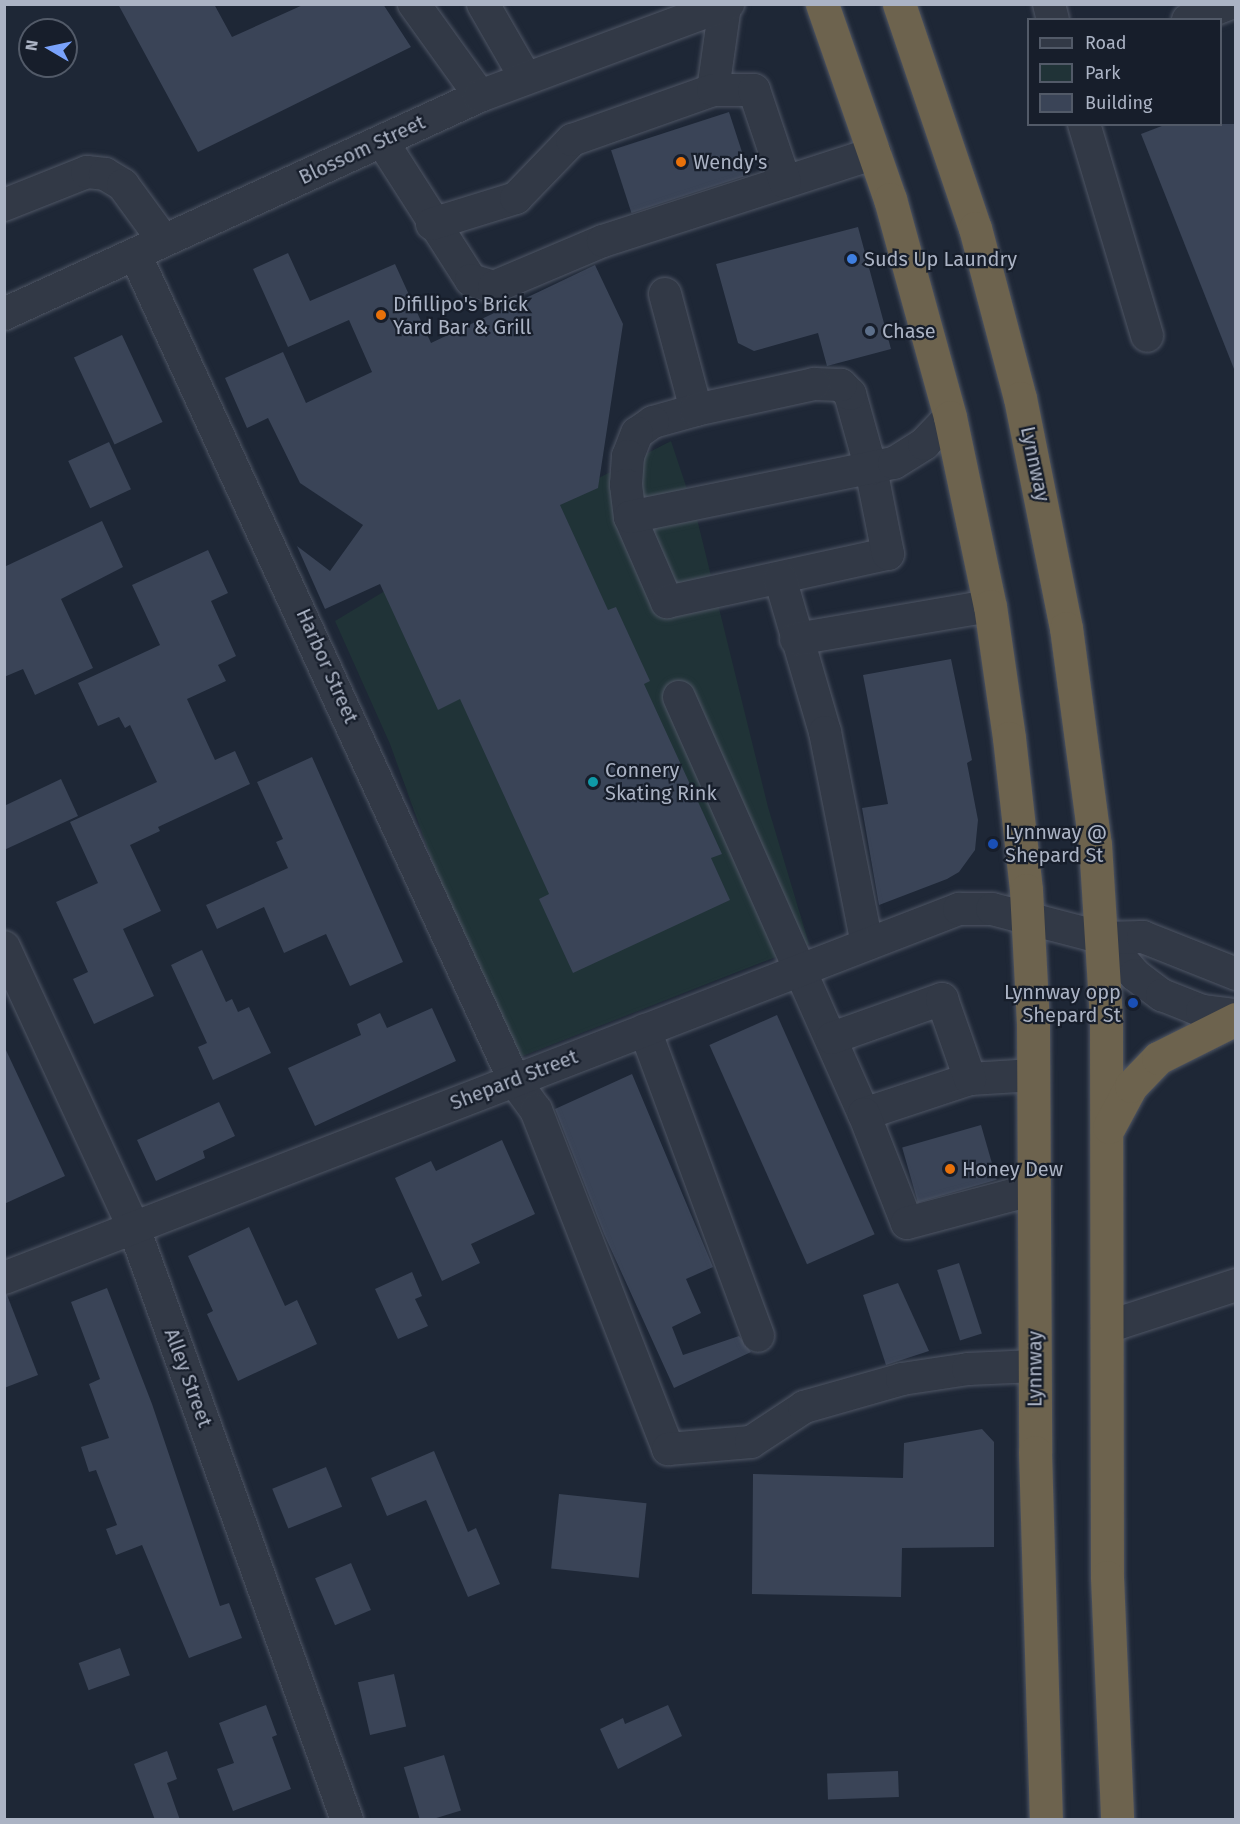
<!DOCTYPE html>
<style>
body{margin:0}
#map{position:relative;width:1240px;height:1824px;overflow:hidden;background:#1e2736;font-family:"Fira Sans",sans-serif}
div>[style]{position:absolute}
.green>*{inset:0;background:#203337}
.building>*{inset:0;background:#3a4457;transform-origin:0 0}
.roads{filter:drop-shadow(0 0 2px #4f5665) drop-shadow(0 0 2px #4f5665)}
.minor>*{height:32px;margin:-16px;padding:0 16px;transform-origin:16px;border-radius:16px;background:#323946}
.highway>*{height:33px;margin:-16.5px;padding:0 16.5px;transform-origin:16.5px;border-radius:16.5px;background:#6d634e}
.dots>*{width:16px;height:16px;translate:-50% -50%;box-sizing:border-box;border:3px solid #171e2b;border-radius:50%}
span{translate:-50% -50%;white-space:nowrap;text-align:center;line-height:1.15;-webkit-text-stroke:4.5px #171e2b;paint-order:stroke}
.street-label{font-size:20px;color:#abb3c4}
.poi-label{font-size:20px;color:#abb3c4}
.left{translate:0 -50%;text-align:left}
.right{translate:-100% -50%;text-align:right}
.frame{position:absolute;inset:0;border:6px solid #abb3c4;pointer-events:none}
.legend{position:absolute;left:1027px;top:18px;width:195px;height:108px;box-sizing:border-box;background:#171e2b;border:2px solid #525a68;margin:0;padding:8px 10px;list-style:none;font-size:18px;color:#abb3c4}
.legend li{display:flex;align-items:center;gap:12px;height:30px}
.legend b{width:30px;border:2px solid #525a68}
.north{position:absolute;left:18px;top:18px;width:60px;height:60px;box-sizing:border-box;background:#171e2b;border:2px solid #525a68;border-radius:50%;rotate:279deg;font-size:16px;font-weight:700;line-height:24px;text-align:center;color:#abb3c4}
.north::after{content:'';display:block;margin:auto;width:21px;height:27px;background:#79a2fb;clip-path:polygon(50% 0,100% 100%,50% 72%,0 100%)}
</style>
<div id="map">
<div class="green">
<i style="clip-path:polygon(671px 441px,697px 519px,768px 807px,809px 944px,505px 1063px,390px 744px,335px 621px,423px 568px)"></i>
</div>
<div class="building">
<i style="clip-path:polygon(118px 4px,214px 4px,232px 37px,305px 4px,383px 4px,411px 47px,198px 152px)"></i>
<i style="left:729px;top:112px;width:66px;height:124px;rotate:72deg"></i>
<i style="clip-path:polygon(1167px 124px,1236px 124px,1236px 374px,1141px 134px)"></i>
<i style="clip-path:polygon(858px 227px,891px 349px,827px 366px,818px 333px,754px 351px,738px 343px,716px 264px)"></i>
<i style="clip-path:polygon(288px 253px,310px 301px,395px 264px,431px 343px,595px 265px,623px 324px,598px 488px,560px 505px,608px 610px,616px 607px,650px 681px,644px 684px,722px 854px,711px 858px,730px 900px,573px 973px,539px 899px,549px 894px,460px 699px,438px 710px,380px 584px,325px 609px,297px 546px,330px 571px,363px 525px,300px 483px,268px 418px,247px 428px,225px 378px,283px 352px,306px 403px,372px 372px,349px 320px,288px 347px,253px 269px)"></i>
<i style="left:122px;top:335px;width:96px;height:53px;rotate:65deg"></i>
<i style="left:109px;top:442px;width:52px;height:45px;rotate:65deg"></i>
<i style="clip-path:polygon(102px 521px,123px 567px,61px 599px,93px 668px,35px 695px,23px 669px,4px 677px,4px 567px)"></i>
<i style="clip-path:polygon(208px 550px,228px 593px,211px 601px,236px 656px,218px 665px,226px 681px,187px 699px,215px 760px,235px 751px,250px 784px,158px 827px,160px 831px,130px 845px,161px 911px,123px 929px,154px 996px,94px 1024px,73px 979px,88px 972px,56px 902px,98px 883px,70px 822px,157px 782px,130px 725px,125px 728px,119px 717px,98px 726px,78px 683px,160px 645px,132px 585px)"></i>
<i style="clip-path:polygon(951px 659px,972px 760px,967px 763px,978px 820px,975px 850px,959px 872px,947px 879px,879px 905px,862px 808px,888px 804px,863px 675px)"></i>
<i style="clip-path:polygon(312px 757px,403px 962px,350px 986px,326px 934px,284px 953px,264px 907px,217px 929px,206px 905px,288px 868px,276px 842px,283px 839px,257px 782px)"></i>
<i style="clip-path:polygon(61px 779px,78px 816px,4px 850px,4px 806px)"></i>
<i style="clip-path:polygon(202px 950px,226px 1002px,232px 999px,238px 1012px,249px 1007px,271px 1053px,213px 1080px,198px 1047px,207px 1043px,171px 965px)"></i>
<i style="clip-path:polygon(432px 1008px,456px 1061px,315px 1126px,288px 1068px,361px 1035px,357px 1024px,380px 1013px,387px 1028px)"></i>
<i style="left:777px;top:1015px;width:240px;height:74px;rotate:66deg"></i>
<i style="clip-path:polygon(4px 1046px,65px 1176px,4px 1204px)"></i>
<i style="clip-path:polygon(632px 1074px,713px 1267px,686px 1279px,701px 1313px,672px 1327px,683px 1355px,739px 1336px,751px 1352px,674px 1388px,604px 1234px,555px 1109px)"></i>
<i style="clip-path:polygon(219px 1102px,235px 1136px,203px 1151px,205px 1158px,156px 1181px,137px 1140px)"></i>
<i style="left:981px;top:1125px;width:57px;height:82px;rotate:74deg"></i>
<i style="clip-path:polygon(502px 1140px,535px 1214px,471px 1244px,480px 1263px,442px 1281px,395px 1178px,431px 1161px,436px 1171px)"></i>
<i style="clip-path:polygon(249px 1227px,285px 1306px,297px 1300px,317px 1344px,238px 1381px,207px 1314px,213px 1311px,188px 1256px)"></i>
<i style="left:959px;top:1263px;width:74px;height:23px;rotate:72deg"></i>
<i style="clip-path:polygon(412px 1272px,422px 1296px,415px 1299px,428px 1326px,398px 1339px,375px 1289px)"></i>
<i style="clip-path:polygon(898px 1283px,929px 1351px,886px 1365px,863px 1295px)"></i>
<i style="clip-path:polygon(107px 1288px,152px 1404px,220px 1606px,229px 1603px,242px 1638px,189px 1658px,142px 1545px,116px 1555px,106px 1529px,117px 1525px,96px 1470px,89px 1472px,81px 1447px,109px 1438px,89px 1384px,100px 1379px,71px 1302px)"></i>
<i style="clip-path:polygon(7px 1295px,38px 1375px,4px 1388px,4px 1296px)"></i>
<i style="clip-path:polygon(982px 1429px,994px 1442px,994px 1547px,902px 1548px,901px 1597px,752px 1594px,753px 1474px,903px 1478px,904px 1443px)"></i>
<i style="clip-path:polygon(434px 1451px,468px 1532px,476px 1528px,500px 1584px,468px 1597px,426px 1500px,387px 1516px,371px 1478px)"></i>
<i style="left:326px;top:1467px;width:43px;height:58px;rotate:68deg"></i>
<i style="left:559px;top:1494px;width:88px;height:75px;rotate:6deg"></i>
<i style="left:351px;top:1563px;width:51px;height:39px;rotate:67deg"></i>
<i style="left:120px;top:1648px;width:29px;height:44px;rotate:70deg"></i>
<i style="left:394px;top:1674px;width:54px;height:37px;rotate:77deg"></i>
<i style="clip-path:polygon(266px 1705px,277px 1735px,272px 1737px,291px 1789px,233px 1811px,217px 1769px,234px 1763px,219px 1723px)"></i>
<i style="clip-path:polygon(668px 1705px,682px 1736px,618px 1769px,600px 1729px,623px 1718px,625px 1724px)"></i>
<i style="clip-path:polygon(167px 1751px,177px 1779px,167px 1783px,180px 1820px,155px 1820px,134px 1764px)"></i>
<i style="left:444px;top:1755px;width:58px;height:42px;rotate:73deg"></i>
<i style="left:898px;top:1771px;width:26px;height:71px;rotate:88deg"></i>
</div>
<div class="roads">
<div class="minor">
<i style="left:414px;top:4px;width:113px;rotate:54.3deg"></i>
<i style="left:483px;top:4px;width:84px;rotate:60.1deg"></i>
<i style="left:1049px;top:4px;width:16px;rotate:76deg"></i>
<i style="left:1188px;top:20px;width:43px;rotate:-21.8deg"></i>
<i style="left:713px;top:90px;width:85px;rotate:-81.9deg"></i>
<i style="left:1084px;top:124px;width:221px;rotate:73.4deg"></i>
<i style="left:382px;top:141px;width:165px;rotate:57.4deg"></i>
<i style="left:471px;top:280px;width:24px;rotate:17deg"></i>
<i style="left:494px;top:287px;width:118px;rotate:-22.9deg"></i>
<i style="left:603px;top:241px;width:286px;rotate:-17.9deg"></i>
<i style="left:4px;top:205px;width:89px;rotate:-21.7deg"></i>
<i style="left:87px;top:172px;width:18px;rotate:6deg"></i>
<i style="left:105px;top:174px;width:21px;rotate:31deg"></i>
<i style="left:123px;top:185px;width:69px;rotate:53.8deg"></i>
<i style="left:432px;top:224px;width:88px;rotate:-17.2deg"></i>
<i style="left:516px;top:198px;width:81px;rotate:-46deg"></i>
<i style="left:572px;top:140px;width:150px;rotate:-19.5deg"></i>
<i style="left:713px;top:90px;width:41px"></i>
<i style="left:754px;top:90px;width:97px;rotate:71.4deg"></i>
<i style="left:135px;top:254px;width:909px;rotate:65.35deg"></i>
<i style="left:514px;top:1080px;width:37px;rotate:54deg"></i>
<i style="left:536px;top:1110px;width:364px;rotate:68.7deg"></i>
<i style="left:668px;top:1449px;width:83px;rotate:-4.8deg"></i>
<i style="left:751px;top:1442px;width:64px;rotate:-33.4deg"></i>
<i style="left:804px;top:1407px;width:102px;rotate:-15.9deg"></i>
<i style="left:902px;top:1379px;width:67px;rotate:-8.6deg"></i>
<i style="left:968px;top:1369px;width:67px;rotate:-2.6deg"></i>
<i style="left:665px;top:294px;width:120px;rotate:75deg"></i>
<i style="left:696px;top:410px;width:45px;rotate:164.4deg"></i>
<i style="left:653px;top:422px;width:19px;rotate:145deg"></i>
<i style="left:637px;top:433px;width:25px;rotate:111deg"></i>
<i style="left:628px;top:456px;width:29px;rotate:94deg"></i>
<i style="left:626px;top:485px;width:32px;rotate:83deg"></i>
<i style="left:630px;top:517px;width:93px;rotate:66.5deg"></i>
<i style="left:667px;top:602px;width:226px;rotate:-12.3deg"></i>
<i style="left:888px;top:554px;width:87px;rotate:-101.3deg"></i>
<i style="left:871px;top:469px;width:78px;rotate:-105.6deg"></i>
<i style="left:850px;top:394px;width:13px;rotate:-135deg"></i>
<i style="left:841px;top:385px;width:27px;rotate:-178deg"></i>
<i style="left:814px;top:384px;width:121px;rotate:167.6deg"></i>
<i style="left:4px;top:314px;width:524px;rotate:-24.61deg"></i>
<i style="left:480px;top:96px;width:265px;rotate:-20.4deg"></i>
<i style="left:630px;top:517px;width:269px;rotate:-11.6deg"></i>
<i style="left:894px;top:463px;width:36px;rotate:-32deg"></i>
<i style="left:924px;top:444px;width:37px;rotate:-46deg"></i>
<i style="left:780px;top:578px;width:160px;rotate:73.7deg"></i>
<i style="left:825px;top:732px;width:216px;rotate:78.8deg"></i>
<i style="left:796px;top:639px;width:197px;rotate:-9.7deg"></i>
<i style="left:679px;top:697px;width:456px;rotate:66.1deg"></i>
<i style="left:864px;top:1114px;width:112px;rotate:-18.3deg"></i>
<i style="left:970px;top:1079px;width:64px;rotate:-3.6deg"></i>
<i style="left:1103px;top:938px;width:49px;rotate:49.1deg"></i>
<i style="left:1135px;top:975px;width:34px;rotate:37deg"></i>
<i style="left:1162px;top:995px;width:43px;rotate:21.8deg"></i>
<i style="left:1202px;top:1011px;width:34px;rotate:7deg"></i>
<i style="left:4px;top:947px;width:310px;rotate:65.2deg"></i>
<i style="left:134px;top:1228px;width:629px;rotate:70.21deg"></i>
<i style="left:645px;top:1030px;width:326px;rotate:69.7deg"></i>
<i style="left:832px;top:1038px;width:117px;rotate:-19.5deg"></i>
<i style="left:942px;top:999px;width:85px;rotate:70.7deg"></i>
<i style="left:864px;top:1114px;width:117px;rotate:68.5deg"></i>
<i style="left:907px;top:1223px;width:132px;rotate:-14.9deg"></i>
<i style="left:4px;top:1278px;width:1024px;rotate:-21.13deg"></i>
<i style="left:959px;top:909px;width:33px"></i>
<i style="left:992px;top:909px;width:115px;rotate:14.6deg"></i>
<i style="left:1103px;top:938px;width:40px;rotate:-1.4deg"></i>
<i style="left:1143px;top:937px;width:100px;rotate:21.7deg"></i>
<i style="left:1107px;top:1327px;width:136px;rotate:-18deg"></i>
</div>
<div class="highway">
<i style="left:822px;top:4px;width:207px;rotate:70.8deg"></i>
<i style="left:890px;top:199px;width:226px;rotate:74.6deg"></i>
<i style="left:950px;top:417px;width:193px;rotate:78.1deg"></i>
<i style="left:990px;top:606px;width:133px;rotate:81.8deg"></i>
<i style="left:1009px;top:738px;width:153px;rotate:83.6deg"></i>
<i style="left:1026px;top:890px;width:133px;rotate:87deg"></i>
<i style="left:1033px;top:1023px;width:429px;rotate:89.7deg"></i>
<i style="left:1035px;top:1452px;width:368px;rotate:88.3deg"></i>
<i style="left:899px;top:4px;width:237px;rotate:71.3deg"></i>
<i style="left:975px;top:228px;width:176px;rotate:75.2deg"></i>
<i style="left:1020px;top:398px;width:235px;rotate:78.7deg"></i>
<i style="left:1066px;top:628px;width:218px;rotate:82.4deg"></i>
<i style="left:1095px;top:844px;width:176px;rotate:86.4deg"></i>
<i style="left:1106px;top:1020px;width:557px;rotate:89.9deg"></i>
<i style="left:1107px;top:1577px;width:243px;rotate:87.6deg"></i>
<i style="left:1109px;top:1127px;width:47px;rotate:-61.8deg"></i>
<i style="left:1131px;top:1086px;width:39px;rotate:-46deg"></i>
<i style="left:1158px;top:1058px;width:87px;rotate:-26.6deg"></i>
</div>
</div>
<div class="dots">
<i style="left:681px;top:162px;background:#e8710a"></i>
<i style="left:852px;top:259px;background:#3f7fe0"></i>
<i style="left:381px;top:315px;background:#e8710a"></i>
<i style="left:870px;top:331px;background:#5c6f8a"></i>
<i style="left:593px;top:782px;background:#0f9aa8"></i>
<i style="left:993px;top:844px;background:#1a4fb4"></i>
<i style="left:1133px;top:1003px;background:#1a4fb4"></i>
<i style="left:950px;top:1169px;background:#e8710a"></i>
</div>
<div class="street-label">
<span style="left:362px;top:150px;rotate:-25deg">Blossom Street</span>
<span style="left:1035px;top:464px;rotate:78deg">Lynnway</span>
<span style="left:327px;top:666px;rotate:66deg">Harbor Street</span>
<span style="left:514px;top:1080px;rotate:-21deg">Shepard Street</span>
<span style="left:1035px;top:1369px;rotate:-90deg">Lynnway</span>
<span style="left:188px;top:1378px;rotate:70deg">Alley Street</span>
</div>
<div class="poi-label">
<span class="left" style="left:693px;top:162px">Wendy's</span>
<span class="left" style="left:864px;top:259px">Suds Up Laundry</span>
<span class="left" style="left:393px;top:316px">Difillipo's Brick<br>Yard Bar &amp; Grill</span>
<span class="left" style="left:882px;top:331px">Chase</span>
<span class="left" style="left:605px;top:782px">Connery<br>Skating Rink</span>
<span class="left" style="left:1005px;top:844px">Lynnway @<br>Shepard St</span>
<span class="right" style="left:1121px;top:1004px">Lynnway opp<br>Shepard St</span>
<span class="left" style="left:962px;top:1169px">Honey Dew</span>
</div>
<div class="frame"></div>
<ul class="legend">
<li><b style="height:8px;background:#323946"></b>Road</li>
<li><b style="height:16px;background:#203337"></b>Park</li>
<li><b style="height:16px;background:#3a4457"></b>Building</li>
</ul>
<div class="north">N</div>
</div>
